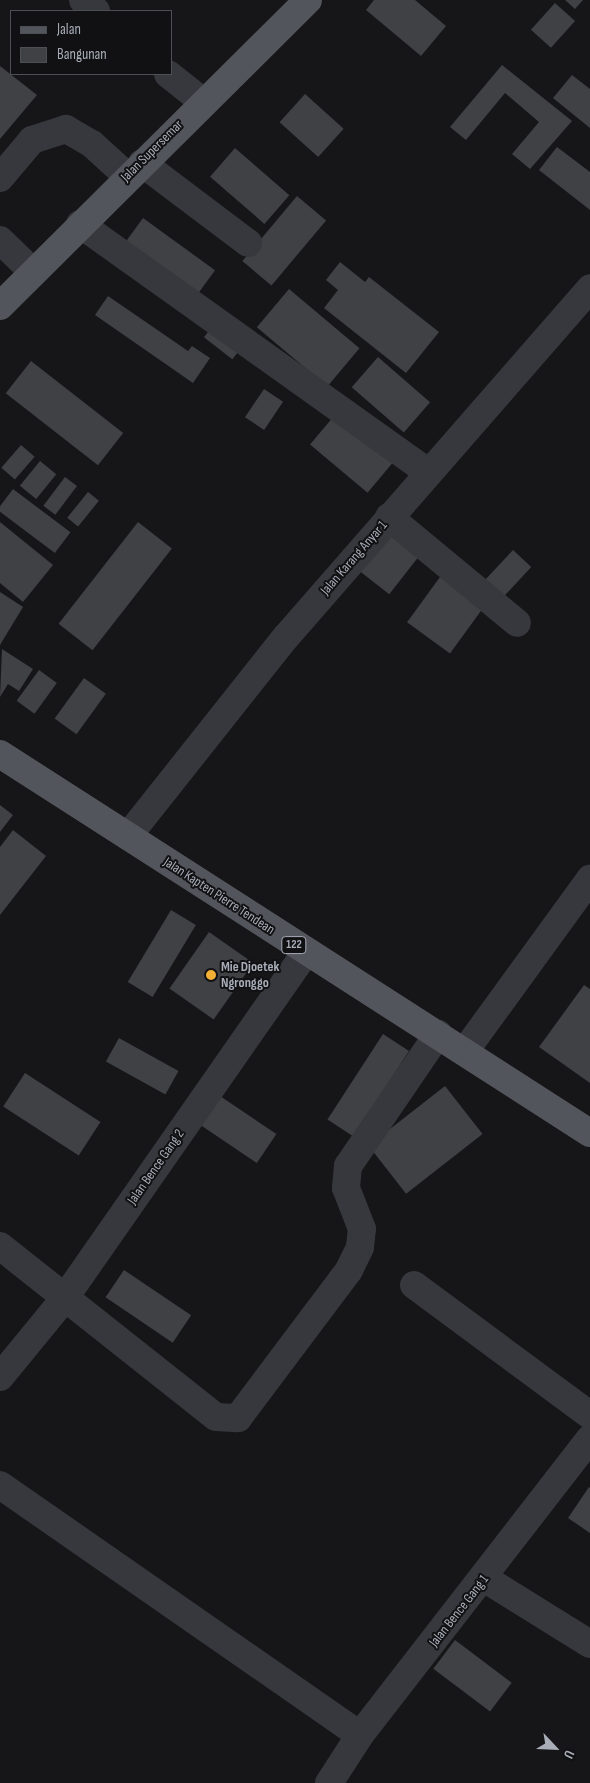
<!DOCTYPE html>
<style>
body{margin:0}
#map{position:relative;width:590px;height:1783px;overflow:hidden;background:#161618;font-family:"Sofia Sans Condensed",sans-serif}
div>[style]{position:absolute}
.building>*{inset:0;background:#404145;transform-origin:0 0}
.minor>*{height:28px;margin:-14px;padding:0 14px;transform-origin:14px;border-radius:14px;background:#37383d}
.major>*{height:28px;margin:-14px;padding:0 14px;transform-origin:14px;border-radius:14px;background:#53555c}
.dots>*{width:14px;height:14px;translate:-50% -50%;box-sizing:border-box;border:2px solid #111113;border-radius:50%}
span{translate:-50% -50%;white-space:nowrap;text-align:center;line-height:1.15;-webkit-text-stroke:4px #111113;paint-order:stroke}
.shield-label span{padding:1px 4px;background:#111113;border:1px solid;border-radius:4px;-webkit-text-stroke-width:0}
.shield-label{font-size:12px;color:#a8adb8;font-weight:700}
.street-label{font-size:14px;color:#a8adb8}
.poi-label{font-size:14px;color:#a8adb8;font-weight:700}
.left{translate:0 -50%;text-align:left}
.legend{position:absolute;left:10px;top:10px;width:162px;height:65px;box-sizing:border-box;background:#111113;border:1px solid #4d4f55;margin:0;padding:6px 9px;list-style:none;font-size:15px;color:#a8adb8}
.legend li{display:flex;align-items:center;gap:10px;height:25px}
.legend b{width:25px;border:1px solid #4d4f55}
.north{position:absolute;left:530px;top:1723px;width:50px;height:50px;-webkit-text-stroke:4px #111113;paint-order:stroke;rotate:115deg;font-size:14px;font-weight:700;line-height:20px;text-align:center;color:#a8adb8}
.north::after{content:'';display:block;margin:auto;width:18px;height:22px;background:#a8adb8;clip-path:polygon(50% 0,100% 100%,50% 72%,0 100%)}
</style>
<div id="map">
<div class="building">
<i style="clip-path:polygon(374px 0,415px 0,446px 26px,421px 56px,366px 10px)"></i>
<i style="clip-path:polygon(565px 0,583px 0,575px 9px)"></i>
<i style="left:555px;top:3px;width:27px;height:36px;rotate:42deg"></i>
<i style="clip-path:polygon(502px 65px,572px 121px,530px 169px,512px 154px,539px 122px,505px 93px,466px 140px,450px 127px)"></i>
<i style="clip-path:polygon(0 66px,37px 95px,0 139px)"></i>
<i style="clip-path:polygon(572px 75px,590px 89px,590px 128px,553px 98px)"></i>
<i style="left:305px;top:94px;width:52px;height:38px;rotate:42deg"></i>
<i style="clip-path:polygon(557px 147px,590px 172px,590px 210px,539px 170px)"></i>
<i style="left:235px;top:148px;width:72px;height:38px;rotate:41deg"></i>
<i style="left:297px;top:196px;width:38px;height:85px;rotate:40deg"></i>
<i style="left:143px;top:218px;width:89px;height:34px;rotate:36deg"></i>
<i style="clip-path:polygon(340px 262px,365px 282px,369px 277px,439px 332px,406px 373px,324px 308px,338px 290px,326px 280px)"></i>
<i style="left:289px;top:289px;width:92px;height:50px;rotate:40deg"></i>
<i style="clip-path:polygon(108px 296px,188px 351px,192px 346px,210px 358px,193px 383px,95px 315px)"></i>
<i style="left:215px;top:323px;width:36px;height:18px;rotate:38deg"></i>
<i style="left:378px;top:357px;width:69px;height:40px;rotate:41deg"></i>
<i style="left:31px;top:361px;width:117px;height:41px;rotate:38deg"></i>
<i style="left:264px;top:389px;width:23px;height:34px;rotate:34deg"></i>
<i style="left:339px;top:410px;width:75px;height:45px;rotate:40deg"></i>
<i style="left:21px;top:445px;width:18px;height:30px;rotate:41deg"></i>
<i style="left:40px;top:461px;width:21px;height:32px;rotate:39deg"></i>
<i style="left:65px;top:477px;width:15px;height:36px;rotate:37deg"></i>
<i style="left:13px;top:489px;width:72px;height:26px;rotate:37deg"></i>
<i style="left:88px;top:492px;width:14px;height:33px;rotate:39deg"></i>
<i style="clip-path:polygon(0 522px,53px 565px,23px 602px,0 583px)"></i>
<i style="left:138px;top:522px;width:43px;height:129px;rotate:38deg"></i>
<i style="left:388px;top:526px;width:43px;height:53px;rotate:38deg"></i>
<i style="left:513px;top:550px;width:25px;height:47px;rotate:43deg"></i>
<i style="left:440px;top:577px;width:53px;height:56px;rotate:36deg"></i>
<i style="clip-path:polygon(0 592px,23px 607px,0 645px)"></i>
<i style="clip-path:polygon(2px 649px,33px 669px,19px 691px,8px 684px,0 697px)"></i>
<i style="left:39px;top:670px;width:22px;height:38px;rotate:36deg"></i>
<i style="left:84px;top:678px;width:27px;height:50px;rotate:36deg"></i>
<i style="clip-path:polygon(0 805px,13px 815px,0 832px)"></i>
<i style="clip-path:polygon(13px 830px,46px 856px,0 915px,0 847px)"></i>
<i style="left:171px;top:910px;width:29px;height:84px;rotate:31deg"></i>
<i style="left:209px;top:932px;width:54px;height:69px;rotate:35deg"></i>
<i style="clip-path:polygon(584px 985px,590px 989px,590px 1083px,539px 1047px)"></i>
<i style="left:383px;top:1034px;width:31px;height:102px;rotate:33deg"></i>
<i style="left:119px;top:1038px;width:68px;height:27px;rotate:29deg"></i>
<i style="left:25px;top:1073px;width:90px;height:40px;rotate:33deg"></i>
<i style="left:445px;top:1086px;width:61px;height:97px;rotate:52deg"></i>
<i style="left:220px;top:1096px;width:68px;height:35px;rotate:34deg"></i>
<i style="left:124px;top:1270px;width:81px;height:33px;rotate:34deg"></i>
<i style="clip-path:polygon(589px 1487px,590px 1488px,590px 1533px,568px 1518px)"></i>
<i style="left:455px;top:1640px;width:71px;height:36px;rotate:37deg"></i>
</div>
<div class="minor">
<i style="left:83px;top:0;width:17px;rotate:40deg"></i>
<i style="left:168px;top:74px;width:43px;rotate:38.5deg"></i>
<i style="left:142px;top:163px;width:133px;rotate:37deg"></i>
<i style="left:0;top:178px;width:50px;rotate:-49.9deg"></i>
<i style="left:32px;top:140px;width:36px;rotate:-18deg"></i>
<i style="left:66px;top:129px;width:30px;rotate:30deg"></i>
<i style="left:92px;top:144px;width:47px;rotate:42.4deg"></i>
<i style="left:80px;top:224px;width:427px;rotate:35.5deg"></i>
<i style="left:0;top:240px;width:46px;rotate:44.1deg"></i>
<i style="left:389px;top:517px;width:166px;rotate:39.6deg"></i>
<i style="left:128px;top:836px;width:254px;rotate:-51.6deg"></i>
<i style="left:286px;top:637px;width:463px;rotate:-48.9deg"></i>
<i style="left:465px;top:1051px;width:213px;rotate:-54deg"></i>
<i style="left:0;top:1246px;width:275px;rotate:38.4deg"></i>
<i style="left:216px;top:1417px;width:22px;rotate:3deg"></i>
<i style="left:238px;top:1418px;width:185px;rotate:-53.1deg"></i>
<i style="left:349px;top:1270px;width:25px;rotate:-64deg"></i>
<i style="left:360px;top:1247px;width:18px;rotate:-84deg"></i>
<i style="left:362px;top:1229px;width:44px;rotate:-111.3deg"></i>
<i style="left:346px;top:1188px;width:22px;rotate:-85deg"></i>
<i style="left:348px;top:1166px;width:160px;rotate:-55.7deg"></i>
<i style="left:414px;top:1285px;width:219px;rotate:36.5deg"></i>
<i style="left:0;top:1377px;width:101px;rotate:-50.6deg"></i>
<i style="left:64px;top:1299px;width:423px;rotate:-55.1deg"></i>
<i style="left:0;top:1485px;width:438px;rotate:34.8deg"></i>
<i style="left:484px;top:1578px;width:125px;rotate:31.9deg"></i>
<i style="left:329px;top:1783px;width:57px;rotate:-57.1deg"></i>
<i style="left:360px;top:1735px;width:375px;rotate:-52.2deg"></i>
</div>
<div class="major">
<i style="left:0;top:306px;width:434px;rotate:-44.8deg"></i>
<i style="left:0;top:754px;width:701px;rotate:32.72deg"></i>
</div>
<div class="dots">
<i style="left:211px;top:975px;background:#f2b134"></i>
</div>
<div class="shield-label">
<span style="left:294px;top:945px">122</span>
</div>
<div class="street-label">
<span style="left:152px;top:151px;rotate:-45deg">Jalan Supersemar</span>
<span style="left:354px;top:558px;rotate:-49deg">Jalan Karang Anyar 1</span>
<span style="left:219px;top:896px;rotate:33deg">Jalan Kapten Pierre Tendean</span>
<span style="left:156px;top:1167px;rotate:-55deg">Jalan Bence Gang 2</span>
<span style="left:459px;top:1611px;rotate:-52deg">Jalan Bence Gang 1</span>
</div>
<div class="poi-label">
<span class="left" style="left:221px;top:975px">Mie Djoetek<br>Ngronggo</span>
</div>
<ul class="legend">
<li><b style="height:6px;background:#53555c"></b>Jalan</li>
<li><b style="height:14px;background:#404145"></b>Bangunan</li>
</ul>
<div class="north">U</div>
</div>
